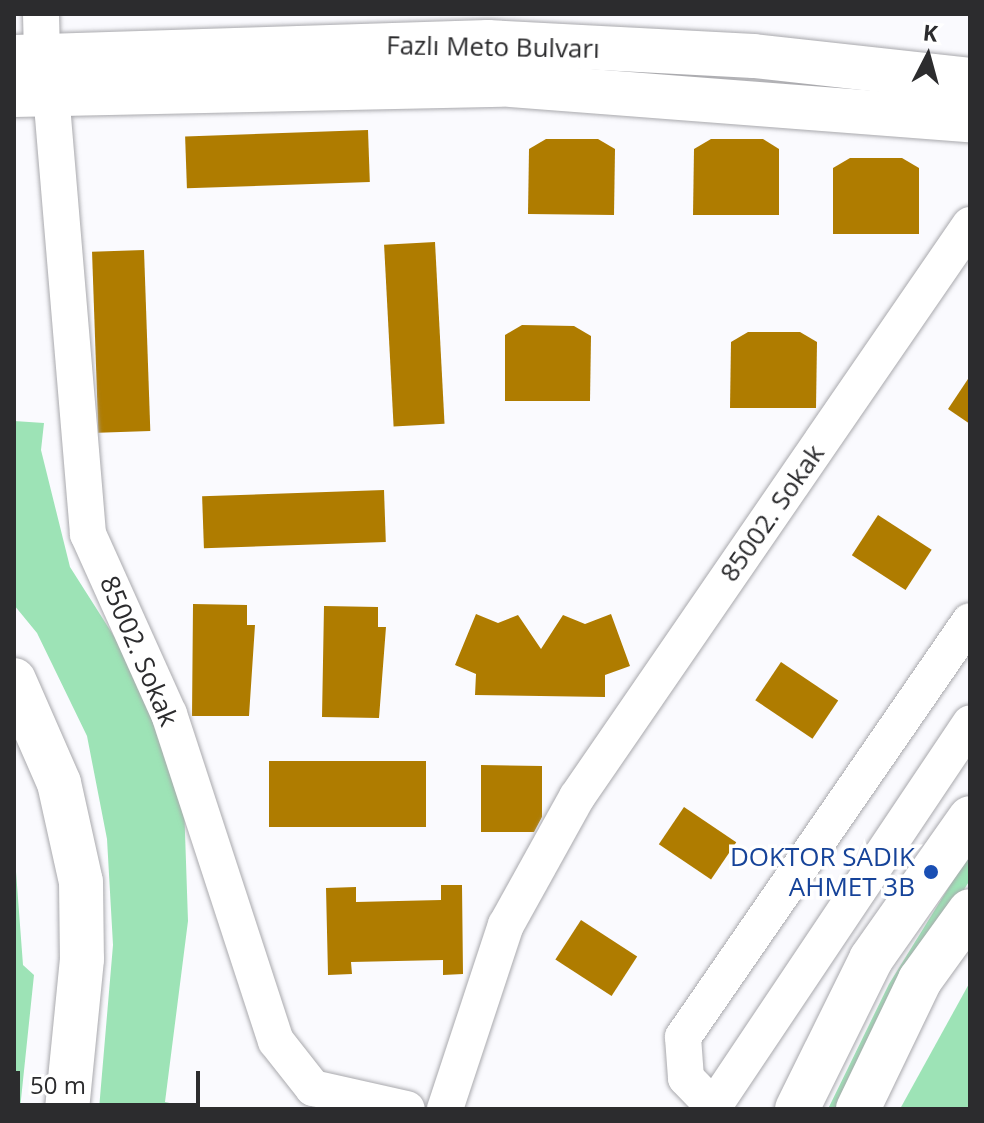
<!DOCTYPE html>
<meta charset="utf-8">
<style>
body{margin:0}
#map{position:relative;width:984px;height:1123px;overflow:hidden;background:#fafafe;font-family:"Open Sans",sans-serif}
div>[style]{position:absolute}
.green>*{inset:0;background:#9de3b6}
.building>*{inset:0;background:#af7c00;transform-origin:0 0}
.roads{filter:drop-shadow(0 0 2px #a9a9ad) drop-shadow(0 0 2px #a9a9ad)}
.minor>*{height:36px;margin:-18px;padding:0 18px;transform-origin:18px;border-radius:18px;background:#fff}
.major>*{height:44px;margin:-22px;padding:0 22px;transform-origin:22px;border-radius:22px;background:#fff}
.highway>*{height:44px;margin:-22px;padding:0 22px;transform-origin:22px;border-radius:22px;background:#fff}
.dots>*{width:22px;height:22px;translate:-50% -50%;box-sizing:border-box;border:4px solid #fff;border-radius:50%}
span{translate:-50% -50%;white-space:nowrap;text-align:center;line-height:1.15;-webkit-text-stroke:7px #fff;paint-order:stroke}
.street-label{font-size:26px;color:#2c2c2e}
.transit-label{font-size:26px;color:#164399}
.right{translate:-100% -50%;text-align:right}
.frame{position:absolute;inset:0;border:16px solid #2c2c2e;pointer-events:none}
.north{position:absolute;left:888px;top:16px;width:80px;height:80px;-webkit-text-stroke:6px #fff;paint-order:stroke;rotate:6deg;font-size:22px;font-weight:700;line-height:32px;text-align:center;color:#2c2c2e}
.north::after{content:'';display:block;margin:auto;width:28px;height:36px;background:#2c2c2e;clip-path:polygon(50% 0,100% 100%,50% 72%,0 100%)}
.scale{position:absolute;left:16px;top:1071px;width:184px;height:36px;box-sizing:border-box;border:4px solid #2c2c2e;border-top:0;padding-left:10px;font-size:24px;line-height:28px;white-space:nowrap;color:#2c2c2e;-webkit-text-stroke:6px #fff;paint-order:stroke}
</style>
<div id="map">
<div class="green">
<i style="clip-path:polygon(14px 421px,44px 423px,41px 450px,70px 567px,138px 674px,184px 803px,188px 921px,165px 1102px,199px 1109px,99px 1109px,113px 945px,107px 839px,87px 736px,37px 633px,14px 605px)"></i>
<i style="clip-path:polygon(14px 845px,23px 965px,34px 975px,20px 1109px,14px 1109px)"></i>
<i style="clip-path:polygon(970px 853px,970px 880px,901px 990px,844px 1109px,828px 1109px,889px 984px)"></i>
<i style="clip-path:polygon(970px 982px,970px 1109px,900px 1109px)"></i>
</div>
<div class="building">
<i style="left:368px;top:130px;width:52px;height:183px;rotate:88deg"></i>
<i style="clip-path:polygon(546px 139px,598px 139px,615px 149px,614px 215px,528px 214px,529px 149px)"></i>
<i style="clip-path:polygon(711px 139px,763px 139px,779px 149px,779px 215px,693px 215px,694px 149px)"></i>
<i style="clip-path:polygon(850px 158px,902px 158px,919px 168px,919px 234px,833px 234px,833px 168px)"></i>
<i style="left:435px;top:242px;width:182px;height:51px;rotate:87deg"></i>
<i style="left:144px;top:250px;width:181px;height:52px;rotate:88deg"></i>
<i style="clip-path:polygon(522px 325px,574px 326px,591px 336px,590px 401px,505px 401px,505px 335px)"></i>
<i style="clip-path:polygon(748px 332px,800px 332px,817px 342px,816px 408px,730px 408px,731px 342px)"></i>
<i style="clip-path:polygon(970px 376px,970px 424px,948px 409px)"></i>
<i style="left:384px;top:490px;width:52px;height:182px;rotate:88deg"></i>
<i style="left:878px;top:515px;width:64px;height:48px;rotate:33deg"></i>
<i style="clip-path:polygon(193px 604px,247px 605px,247px 625px,255px 625px,249px 716px,192px 716px)"></i>
<i style="clip-path:polygon(324px 606px,378px 607px,378px 627px,386px 627px,379px 718px,322px 717px)"></i>
<i style="clip-path:polygon(476px 614px,498px 623px,518px 615px,541px 649px,563px 615px,585px 624px,611px 614px,630px 666px,605px 675px,605px 697px,475px 695px,476px 674px,455px 665px)"></i>
<i style="left:781px;top:662px;width:69px;height:46px;rotate:34deg"></i>
<i style="left:426px;top:761px;width:66px;height:157px;rotate:90deg"></i>
<i style="clip-path:polygon(481px 765px,542px 766px,542px 817px,534px 832px,481px 832px)"></i>
<i style="left:684px;top:807px;width:63px;height:45px;rotate:34deg"></i>
<i style="clip-path:polygon(441px 885px,462px 885px,463px 974px,443px 975px,443px 960px,351px 962px,352px 974px,328px 975px,326px 888px,356px 887px,356px 902px,441px 900px)"></i>
<i style="left:581px;top:920px;width:67px;height:47px;rotate:33deg"></i>
</div>
<div class="roads">
<div class="minor">
<i style="left:41px;top:14px;width:42px;rotate:88.6deg"></i>
<i style="left:51px;top:93px;width:443px;rotate:85.2deg"></i>
<i style="left:88px;top:534px;width:197px;rotate:65.8deg"></i>
<i style="left:169px;top:714px;width:344px;rotate:71.9deg"></i>
<i style="left:276px;top:1041px;width:60px;rotate:51.8deg"></i>
<i style="left:313px;top:1088px;width:96px;rotate:12.6deg"></i>
<i style="left:713px;top:1106px;width:39px;rotate:-134deg"></i>
<i style="left:686px;top:1078px;width:41px;rotate:-94.2deg"></i>
<i style="left:683px;top:1037px;width:505px;rotate:-55.4deg"></i>
<i style="left:445px;top:1109px;width:194px;rotate:-71.7deg"></i>
<i style="left:506px;top:925px;width:146px;rotate:-61deg"></i>
<i style="left:577px;top:797px;width:694px;rotate:-55.51deg"></i>
<i style="left:712px;top:1109px;width:464px;rotate:-56.2deg"></i>
</div>
<div class="major">
<i style="left:14px;top:57px;width:474px;rotate:-1.8deg"></i>
<i style="left:488px;top:42px;width:266px;rotate:3deg"></i>
<i style="left:754px;top:56px;width:217px;rotate:6.3deg"></i>
<i style="left:14px;top:95px;width:497px;rotate:-1.2deg"></i>
<i style="left:511px;top:85px;width:460px;rotate:4.4deg"></i>
<i style="left:797px;top:1109px;width:167px;rotate:-63.7deg"></i>
<i style="left:871px;top:959px;width:172px;rotate:-54.9deg"></i>
<i style="left:858px;top:1109px;width:143px;rotate:-64.3deg"></i>
<i style="left:920px;top:980px;width:85px;rotate:-54.1deg"></i>
</div>
<div class="highway">
<i style="left:14px;top:680px;width:112px;rotate:66.4deg"></i>
<i style="left:59px;top:783px;width:101px;rotate:77.5deg"></i>
<i style="left:81px;top:882px;width:77px;rotate:89.3deg"></i>
<i style="left:82px;top:959px;width:151px;rotate:95.7deg"></i>
</div>
</div>
<div class="dots">
<i style="left:931px;top:872px;background:#1a4fb4"></i>
</div>
<div class="street-label">
<span style="left:493px;top:47px;rotate:1deg">Fazlı Meto Bulvarı</span>
<span style="left:772px;top:513px;rotate:-55deg">85002. Sokak</span>
<span style="left:139px;top:651px;rotate:67deg">85002. Sokak</span>
</div>
<div class="transit-label">
<span class="right" style="left:915px;top:872px">DOKTOR SADIK<br>AHMET 3B</span>
</div>
<div class="frame"></div>
<div class="north">K</div>
<div class="scale">50 m</div>
</div>
